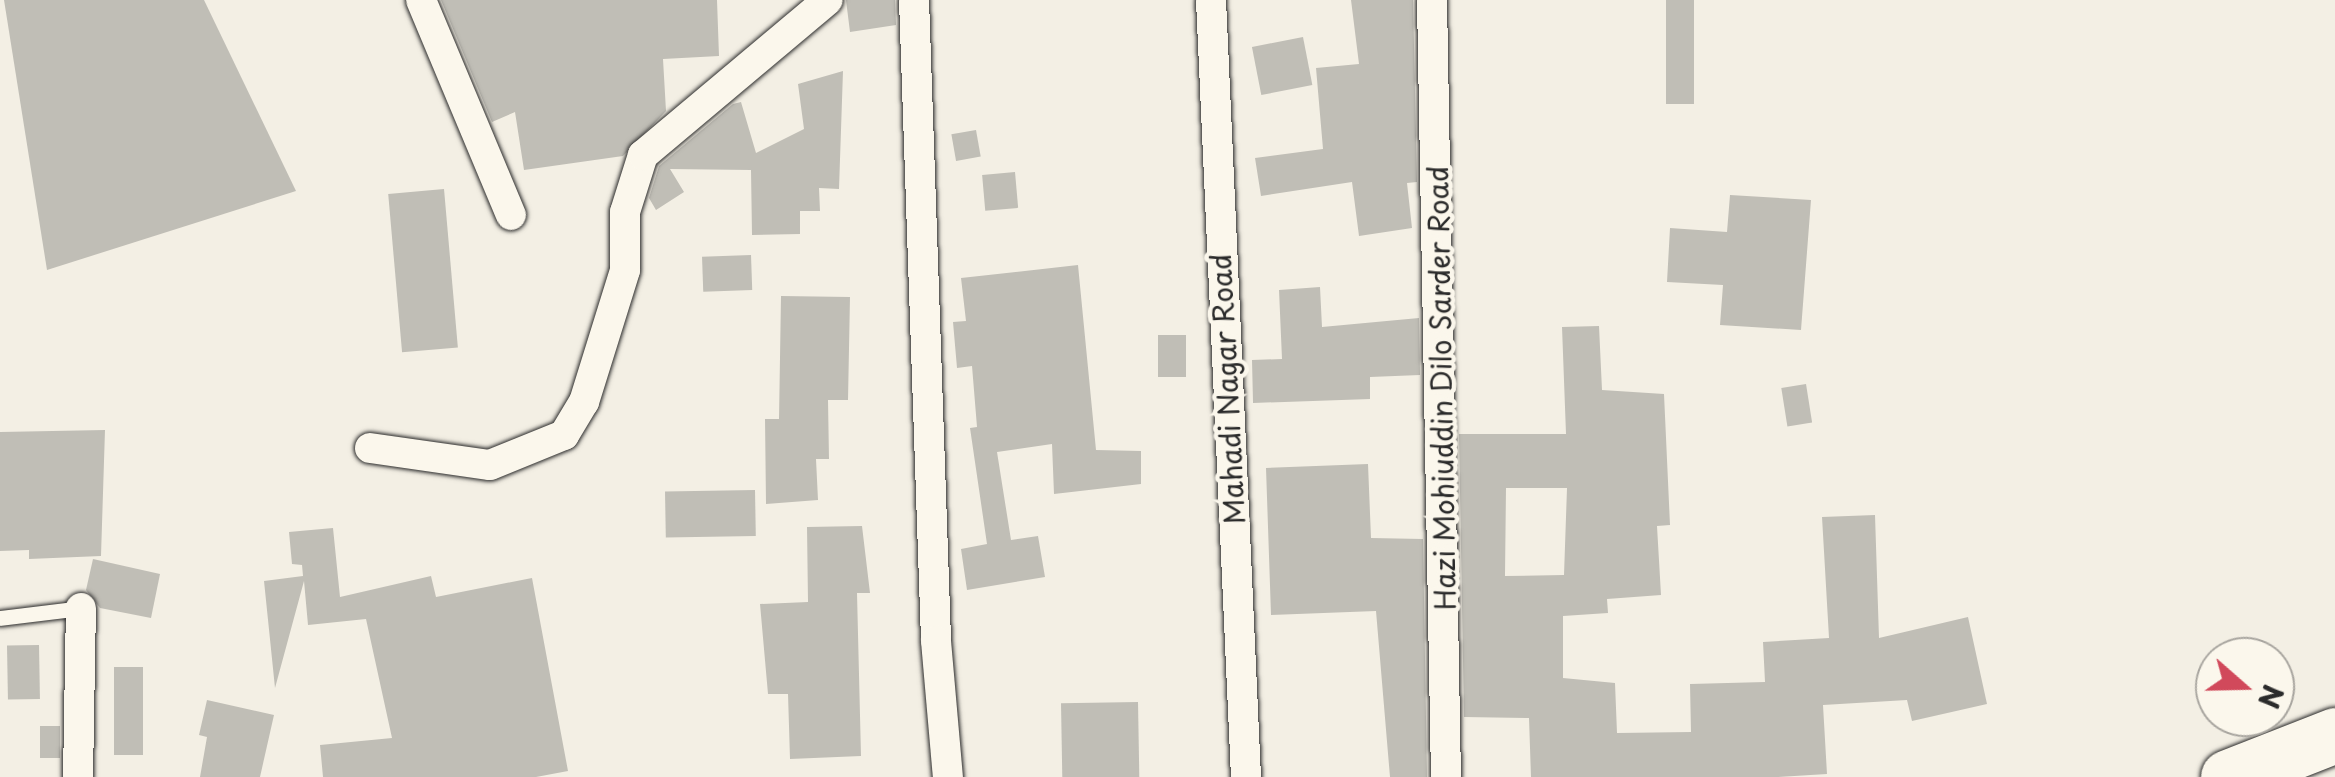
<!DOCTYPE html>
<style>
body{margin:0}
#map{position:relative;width:2335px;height:777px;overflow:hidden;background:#f3efe4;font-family:"Playpen Sans",sans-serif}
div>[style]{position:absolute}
.building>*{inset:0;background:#c0beb6;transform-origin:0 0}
.roads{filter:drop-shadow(0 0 2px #2b2b2b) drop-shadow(0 0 2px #2b2b2b)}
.lane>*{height:15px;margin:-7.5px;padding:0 7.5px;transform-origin:7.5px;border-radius:7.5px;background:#fbf7ec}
.street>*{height:30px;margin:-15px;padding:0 15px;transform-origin:15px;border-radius:15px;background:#fbf7ec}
.highway>*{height:55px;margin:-27.5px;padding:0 27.5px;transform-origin:27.5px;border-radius:27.5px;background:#fbf7ec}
span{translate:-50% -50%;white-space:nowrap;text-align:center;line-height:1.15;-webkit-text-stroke:9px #fbf7ec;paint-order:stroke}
.street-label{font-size:28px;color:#2b2b2b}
.north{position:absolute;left:2195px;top:637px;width:100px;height:100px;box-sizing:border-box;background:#fbf7ec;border:2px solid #a8a59f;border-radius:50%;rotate:110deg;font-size:28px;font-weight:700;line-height:40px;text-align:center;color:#2b2b2b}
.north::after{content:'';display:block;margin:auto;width:35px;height:45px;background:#d1495b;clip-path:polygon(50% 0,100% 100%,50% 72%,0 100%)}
</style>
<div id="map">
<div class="building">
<i style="clip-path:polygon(4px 0,204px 0,296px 191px,47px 270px)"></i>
<i style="clip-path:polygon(441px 0,717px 0,719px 56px,663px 59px,666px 111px,623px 156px,524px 170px,515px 112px,492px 122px)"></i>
<i style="clip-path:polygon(846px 0,895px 0,896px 25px,850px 32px)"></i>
<i style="clip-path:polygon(1351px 0,1413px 0,1417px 182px,1407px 183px,1412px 228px,1359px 236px,1352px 182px,1261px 196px,1255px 158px,1323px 149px,1316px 68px,1359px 64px)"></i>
<i style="left:1666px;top:0;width:28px;height:104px"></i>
<i style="left:1303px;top:37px;width:49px;height:52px;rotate:79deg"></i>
<i style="clip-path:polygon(843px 71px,839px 189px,819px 188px,820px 211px,800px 211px,800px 234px,752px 235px,751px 170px,670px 169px,684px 192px,656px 210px,649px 198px,659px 166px,733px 104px,741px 102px,756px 153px,804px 129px,798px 84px)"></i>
<i style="left:976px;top:130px;width:27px;height:25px;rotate:80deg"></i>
<i style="left:1015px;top:172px;width:36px;height:33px;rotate:85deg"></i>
<i style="left:444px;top:189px;width:159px;height:56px;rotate:85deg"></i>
<i style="clip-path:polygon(1730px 195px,1811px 200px,1801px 330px,1720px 325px,1723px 285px,1667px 282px,1670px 228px,1727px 232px)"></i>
<i style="left:751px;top:255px;width:35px;height:49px;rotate:88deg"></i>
<i style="clip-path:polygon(1078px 265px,1096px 450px,1141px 451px,1141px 484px,1054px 494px,1052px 444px,997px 452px,1011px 540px,1038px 536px,1045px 577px,967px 590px,961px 549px,987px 544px,970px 428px,977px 427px,972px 366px,957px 368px,953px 322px,966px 321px,961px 278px)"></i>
<i style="clip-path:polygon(1320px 287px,1322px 327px,1419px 318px,1420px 375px,1370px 377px,1370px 399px,1253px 403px,1252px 360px,1282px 359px,1279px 290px)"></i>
<i style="clip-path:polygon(781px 296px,850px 297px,848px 400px,828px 400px,829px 459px,816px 459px,818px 500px,766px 504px,765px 419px,779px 419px)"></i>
<i style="clip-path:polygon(evenodd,1599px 326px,1602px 390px,1664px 394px,1670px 525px,1657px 526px,1661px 595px,1607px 599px,1608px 613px,1563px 616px,1563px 678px,1615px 683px,1617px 733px,1691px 732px,1690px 684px,1765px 682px,1763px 642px,1829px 638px,1822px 517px,1875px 515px,1879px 638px,1968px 617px,1987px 704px,1912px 721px,1907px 700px,1823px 705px,1827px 774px,1778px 777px,1531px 777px,1529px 718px,1464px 717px,1459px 434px,1566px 434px,1562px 327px,1599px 326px,1506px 488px,1567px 488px,1564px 575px,1505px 576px,1506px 488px)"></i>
<i style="left:1158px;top:335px;width:28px;height:42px"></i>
<i style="left:1806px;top:384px;width:39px;height:25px;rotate:81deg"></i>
<i style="clip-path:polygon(105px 430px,101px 556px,29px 559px,29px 550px,0 551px,0 432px)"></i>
<i style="clip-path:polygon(1368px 464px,1371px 538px,1423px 539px,1427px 777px,1390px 777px,1376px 611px,1271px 615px,1266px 468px)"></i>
<i style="left:755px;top:490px;width:46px;height:90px;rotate:89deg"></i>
<i style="clip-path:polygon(862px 526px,870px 593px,857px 593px,861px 756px,790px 759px,788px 694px,768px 694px,760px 604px,808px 602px,807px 527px)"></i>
<i style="clip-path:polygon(333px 528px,340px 597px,431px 576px,436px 597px,532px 578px,568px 771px,536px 777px,323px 777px,320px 745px,392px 738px,366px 619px,308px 625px,304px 581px,275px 688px,264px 581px,303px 576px,302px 565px,292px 564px,289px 532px)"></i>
<i style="clip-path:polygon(93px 559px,160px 574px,151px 618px,100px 608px,86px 590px)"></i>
<i style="left:39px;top:645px;width:54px;height:32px;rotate:89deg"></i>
<i style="left:114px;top:667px;width:29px;height:88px"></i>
<i style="clip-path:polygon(207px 700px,274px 715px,260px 777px,200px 777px,207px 737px,199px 735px)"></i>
<i style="left:1138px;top:702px;width:75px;height:77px;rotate:89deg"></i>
<i style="left:40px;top:726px;width:20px;height:32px"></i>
</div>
<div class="roads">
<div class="lane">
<i style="left:0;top:618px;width:82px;rotate:-7deg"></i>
</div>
<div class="street">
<i style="left:421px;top:0;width:233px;rotate:67.3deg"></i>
<i style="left:914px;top:0;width:641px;rotate:88.03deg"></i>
<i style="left:936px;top:641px;width:137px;rotate:85deg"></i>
<i style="left:1211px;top:0;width:778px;rotate:87.42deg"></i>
<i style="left:1432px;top:0;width:777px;rotate:88.97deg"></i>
<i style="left:370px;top:448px;width:121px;rotate:8.1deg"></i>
<i style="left:490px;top:465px;width:80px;rotate:-22.1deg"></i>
<i style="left:564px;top:435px;width:39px;rotate:-59deg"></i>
<i style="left:584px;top:402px;width:138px;rotate:-72.7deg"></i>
<i style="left:625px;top:270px;width:58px;rotate:-90deg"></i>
<i style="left:625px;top:212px;width:60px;rotate:-72.5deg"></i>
<i style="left:643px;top:155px;width:241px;rotate:-40deg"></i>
<i style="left:78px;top:777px;width:169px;rotate:-89deg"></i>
</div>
<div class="highway">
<i style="left:2228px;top:777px;width:115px;rotate:-21.4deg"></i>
</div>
</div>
<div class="street-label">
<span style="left:1441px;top:388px;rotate:-91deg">Hazi Mohiuddin Dilo Sarder Road</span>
<span style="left:1227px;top:389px;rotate:-93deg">Mahadi Nagar Road</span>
</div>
<div class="north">N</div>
</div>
